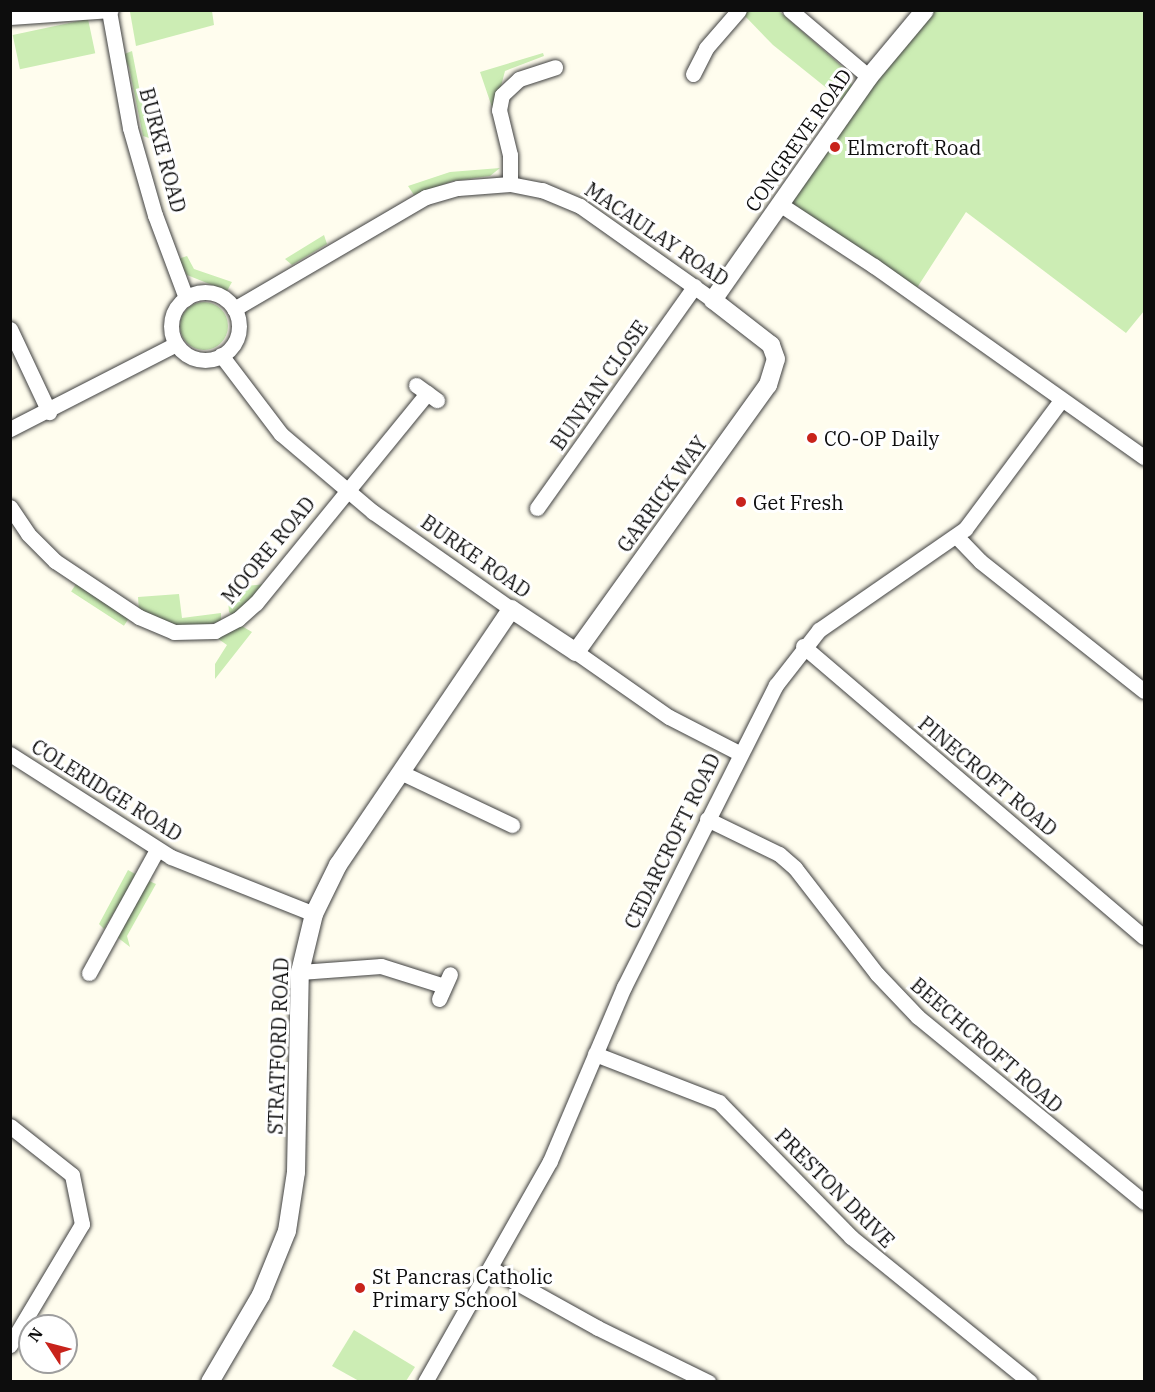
<!DOCTYPE html>
<style>
body{margin:0}
#map{position:relative;width:1155px;height:1392px;overflow:hidden;background:#fffdee;font-family:"IBM Plex Serif",serif}
div>[style]{position:absolute}
.green>*{inset:0;background:#ccedb4;transform-origin:0 0}
.round{border-radius:50%}
.roads{filter:drop-shadow(0 0 2px #404040) drop-shadow(0 0 2px #404040)}
.minor>*{height:15px;margin:-7.5px;padding:0 7.5px;transform-origin:7.5px;border-radius:7.5px;background:#fff}
.minor>.ring{margin:-7.5px;padding:0;box-sizing:content-box;background:none;border:15px solid #fff;border-radius:50%}
.tertiary>*{height:18px;margin:-9px;padding:0 9px;transform-origin:9px;border-radius:9px;background:#fff}
.dots>*{width:16px;height:16px;translate:-50% -50%;box-sizing:border-box;border:3px solid #fff;border-radius:50%}
span{translate:-50% -50%;white-space:nowrap;text-align:center;line-height:1.15;-webkit-text-stroke:6px #fff;paint-order:stroke}
.street-label{font-size:20px;color:#0d0d0d}
.poi-label{font-size:20px;color:#0d0d0d}
.left{translate:0 -50%;text-align:left}
.frame{position:absolute;inset:0;border:12px solid #0d0d0d;pointer-events:none}
.north{position:absolute;left:18px;top:1314px;width:60px;height:60px;box-sizing:border-box;background:#fff;border:2px solid #9e9e9e;border-radius:50%;rotate:306deg;font-size:16px;font-weight:700;line-height:24px;text-align:center;color:#0d0d0d}
.north::after{content:'';display:block;margin:auto;width:21px;height:27px;background:#c8231b;clip-path:polygon(50% 0,100% 100%,50% 72%,0 100%)}
</style>
<div id="map">
<div class="green">
<i style="clip-path:polygon(212px 11px,214px 25px,136px 46px,130px 12px)"></i>
<i style="clip-path:polygon(746px 11px,779px 11px,846px 70px,852px 86px,844px 102px,773px 45px,743px 14px)"></i>
<i style="clip-path:polygon(925px 11px,1144px 11px,1144px 311px,1126px 333px,966px 212px,913px 294px,781px 205px)"></i>
<i style="left:88px;top:19px;width:35px;height:77px;rotate:78deg"></i>
<i style="clip-path:polygon(132px 51px,149px 138px,143px 136px,129px 67px,122px 55px)"></i>
<i style="clip-path:polygon(543px 53px,544px 56px,505px 71px,494px 113px,480px 72px)"></i>
<i style="clip-path:polygon(500px 168px,490px 176px,453px 181px,414px 195px,408px 186px,450px 172px)"></i>
<i style="clip-path:polygon(324px 235px,327px 244px,292px 265px,285px 259px)"></i>
<i style="clip-path:polygon(187px 256px,194px 269px,232px 282px,227px 291px,187px 275px,178px 259px)"></i>
<i class="round" style="left:180px;top:302px;width:48px;height:48px"></i>
<i style="left:76px;top:584px;width:63px;height:9px;rotate:33deg"></i>
<i style="clip-path:polygon(265px 584px,233px 616px,229px 612px,227px 588px)"></i>
<i style="clip-path:polygon(179px 594px,182px 618px,221px 613px,221px 622px,184px 628px,139px 611px,138px 597px)"></i>
<i style="clip-path:polygon(240px 625px,252px 632px,215px 679px,215px 664px,227px 645px,214px 636px)"></i>
<i style="clip-path:polygon(128px 870px,137px 875px,104px 929px,99px 924px)"></i>
<i style="clip-path:polygon(147px 880px,156px 884px,127px 936px,130px 947px,117px 937px)"></i>
<i style="clip-path:polygon(354px 1330px,415px 1367px,406px 1381px,359px 1381px,332px 1366px)"></i>
</div>
<div class="roads">
<div class="minor">
<i style="left:790px;top:10px;width:104px;rotate:40.3deg"></i>
<i style="left:109px;top:11px;width:119px;rotate:79.8deg"></i>
<i style="left:130px;top:128px;width:91px;rotate:74deg"></i>
<i style="left:155px;top:215px;width:89px;rotate:69.5deg"></i>
<i style="left:10px;top:17px;width:101px;rotate:-4deg"></i>
<i style="left:693px;top:74px;width:29px;rotate:-63deg"></i>
<i style="left:706px;top:48px;width:50px;rotate:-49deg"></i>
<i style="left:510px;top:184px;width:29px;rotate:-90deg"></i>
<i style="left:510px;top:155px;width:46px;rotate:-103.7deg"></i>
<i style="left:499px;top:110px;width:15px;rotate:-79deg"></i>
<i style="left:502px;top:95px;width:23px;rotate:-43deg"></i>
<i style="left:519px;top:79px;width:38px;rotate:-18deg"></i>
<i style="left:781px;top:205px;width:111px;rotate:33.3deg"></i>
<i style="left:874px;top:266px;width:331px;rotate:35.3deg"></i>
<i class="ring" style="left:171px;top:292px;width:53px;height:53px"></i>
<i style="left:234px;top:309px;width:222px;rotate:-30.3deg"></i>
<i style="left:426px;top:197px;width:33px;rotate:-16deg"></i>
<i style="left:458px;top:188px;width:52px;rotate:-4.4deg"></i>
<i style="left:510px;top:184px;width:33px;rotate:11deg"></i>
<i style="left:542px;top:190px;width:41px;rotate:22.8deg"></i>
<i style="left:580px;top:206px;width:163px;rotate:35.3deg"></i>
<i style="left:10px;top:329px;width:92px;rotate:64.8deg"></i>
<i style="left:221px;top:355px;width:99px;rotate:52.8deg"></i>
<i style="left:281px;top:434px;width:121px;rotate:40.3deg"></i>
<i style="left:373px;top:512px;width:169px;rotate:35.1deg"></i>
<i style="left:416px;top:385px;width:26px;rotate:36deg"></i>
<i style="left:10px;top:429px;width:186px;rotate:-27.1deg"></i>
<i style="left:10px;top:507px;width:32px;rotate:56deg"></i>
<i style="left:28px;top:534px;width:38px;rotate:45deg"></i>
<i style="left:55px;top:561px;width:101px;rotate:33.7deg"></i>
<i style="left:139px;top:617px;width:38px;rotate:23deg"></i>
<i style="left:174px;top:632px;width:41px;rotate:-1.4deg"></i>
<i style="left:215px;top:631px;width:26px;rotate:-28deg"></i>
<i style="left:238px;top:619px;width:24px;rotate:-42deg"></i>
<i style="left:256px;top:603px;width:271px;rotate:-50.8deg"></i>
<i style="left:537px;top:508px;width:272px;rotate:-54.6deg"></i>
<i style="left:957px;top:537px;width:33px;rotate:46deg"></i>
<i style="left:980px;top:561px;width:209px;rotate:38.4deg"></i>
<i style="left:803px;top:646px;width:448px;rotate:40.5deg"></i>
<i style="left:576px;top:652px;width:113px;rotate:35deg"></i>
<i style="left:669px;top:717px;width:79px;rotate:27.2deg"></i>
<i style="left:10px;top:754px;width:191px;rotate:32.6deg"></i>
<i style="left:171px;top:857px;width:154px;rotate:21.7deg"></i>
<i style="left:400px;top:772px;width:124px;rotate:25.3deg"></i>
<i style="left:707px;top:819px;width:80px;rotate:25.9deg"></i>
<i style="left:779px;top:854px;width:21px;rotate:41deg"></i>
<i style="left:795px;top:868px;width:134px;rotate:52.3deg"></i>
<i style="left:877px;top:974px;width:59px;rotate:46.4deg"></i>
<i style="left:918px;top:1017px;width:292px;rotate:39.3deg"></i>
<i style="left:300px;top:972px;width:81px;rotate:-4.2deg"></i>
<i style="left:381px;top:966px;width:66px;rotate:17.6deg"></i>
<i style="left:89px;top:973px;width:141px;rotate:-61.1deg"></i>
<i style="left:439px;top:999px;width:27px;rotate:-66deg"></i>
<i style="left:595px;top:1054px;width:133px;rotate:21.2deg"></i>
<i style="left:719px;top:1102px;width:189px;rotate:45.6deg"></i>
<i style="left:851px;top:1237px;width:230px;rotate:39deg"></i>
<i style="left:10px;top:1126px;width:79px;rotate:38.3deg"></i>
<i style="left:72px;top:1175px;width:50px;rotate:78.5deg"></i>
<i style="left:82px;top:1224px;width:141px;rotate:120.8deg"></i>
<i style="left:492px;top:1269px;width:121px;rotate:29.1deg"></i>
<i style="left:598px;top:1328px;width:123px;rotate:26.1deg"></i>
<i style="left:425px;top:1382px;width:254px;rotate:-60.5deg"></i>
<i style="left:550px;top:1161px;width:189px;rotate:-67deg"></i>
<i style="left:624px;top:987px;width:338px;rotate:-63.3deg"></i>
<i style="left:776px;top:685px;width:70px;rotate:-52deg"></i>
<i style="left:819px;top:630px;width:178px;rotate:-34.7deg"></i>
<i style="left:965px;top:529px;width:161px;rotate:-53.3deg"></i>
</div>
<div class="tertiary">
<i style="left:210px;top:1382px;width:101px;rotate:-59.6deg"></i>
<i style="left:261px;top:1295px;width:69px;rotate:-67.9deg"></i>
<i style="left:287px;top:1231px;width:60px;rotate:-81.3deg"></i>
<i style="left:296px;top:1172px;width:200px;rotate:-88.9deg"></i>
<i style="left:300px;top:972px;width:60px;rotate:-76.4deg"></i>
<i style="left:314px;top:914px;width:55px;rotate:-63.9deg"></i>
<i style="left:338px;top:865px;width:309px;rotate:-55.9deg"></i>
<i style="left:511px;top:609px;width:78px;rotate:33.5deg"></i>
<i style="left:576px;top:652px;width:329px;rotate:-54.3deg"></i>
<i style="left:768px;top:385px;width:27px;rotate:-73deg"></i>
<i style="left:776px;top:359px;width:15px;rotate:-110deg"></i>
<i style="left:771px;top:345px;width:73px;rotate:-142.2deg"></i>
<i style="left:713px;top:300px;width:272px;rotate:-55deg"></i>
<i style="left:869px;top:77px;width:87px;rotate:-50.1deg"></i>
</div>
</div>
<div class="dots">
<i style="left:835px;top:147px;background:#c8231b"></i>
<i style="left:812px;top:438px;background:#c8231b"></i>
<i style="left:741px;top:502px;background:#c8231b"></i>
<i style="left:360px;top:1288px;background:#c8231b"></i>
</div>
<div class="street-label">
<span style="left:798px;top:140px;rotate:-55deg">CONGREVE ROAD</span>
<span style="left:163px;top:150px;rotate:75deg">BURKE ROAD</span>
<span style="left:657px;top:234px;rotate:34deg">MACAULAY ROAD</span>
<span style="left:599px;top:385px;rotate:-55deg">BUNYAN CLOSE</span>
<span style="left:662px;top:494px;rotate:-54deg">GARRICK WAY</span>
<span style="left:268px;top:550px;rotate:-50deg">MOORE ROAD</span>
<span style="left:476px;top:556px;rotate:35deg">BURKE ROAD</span>
<span style="left:988px;top:776px;rotate:40deg">PINECROFT ROAD</span>
<span style="left:107px;top:790px;rotate:32deg">COLERIDGE ROAD</span>
<span style="left:672px;top:841px;rotate:-64deg">CEDARCROFT ROAD</span>
<span style="left:987px;top:1045px;rotate:41deg">BEECHCROFT ROAD</span>
<span style="left:278px;top:1046px;rotate:-88deg">STRATFORD ROAD</span>
<span style="left:835px;top:1188px;rotate:45deg">PRESTON DRIVE</span>
</div>
<div class="poi-label">
<span class="left" style="left:847px;top:147px">Elmcroft Road</span>
<span class="left" style="left:824px;top:438px">CO-OP Daily</span>
<span class="left" style="left:753px;top:502px">Get Fresh</span>
<span class="left" style="left:372px;top:1288px">St Pancras Catholic<br>Primary School</span>
</div>
<div class="frame"></div>
<div class="north">N</div>
</div>
